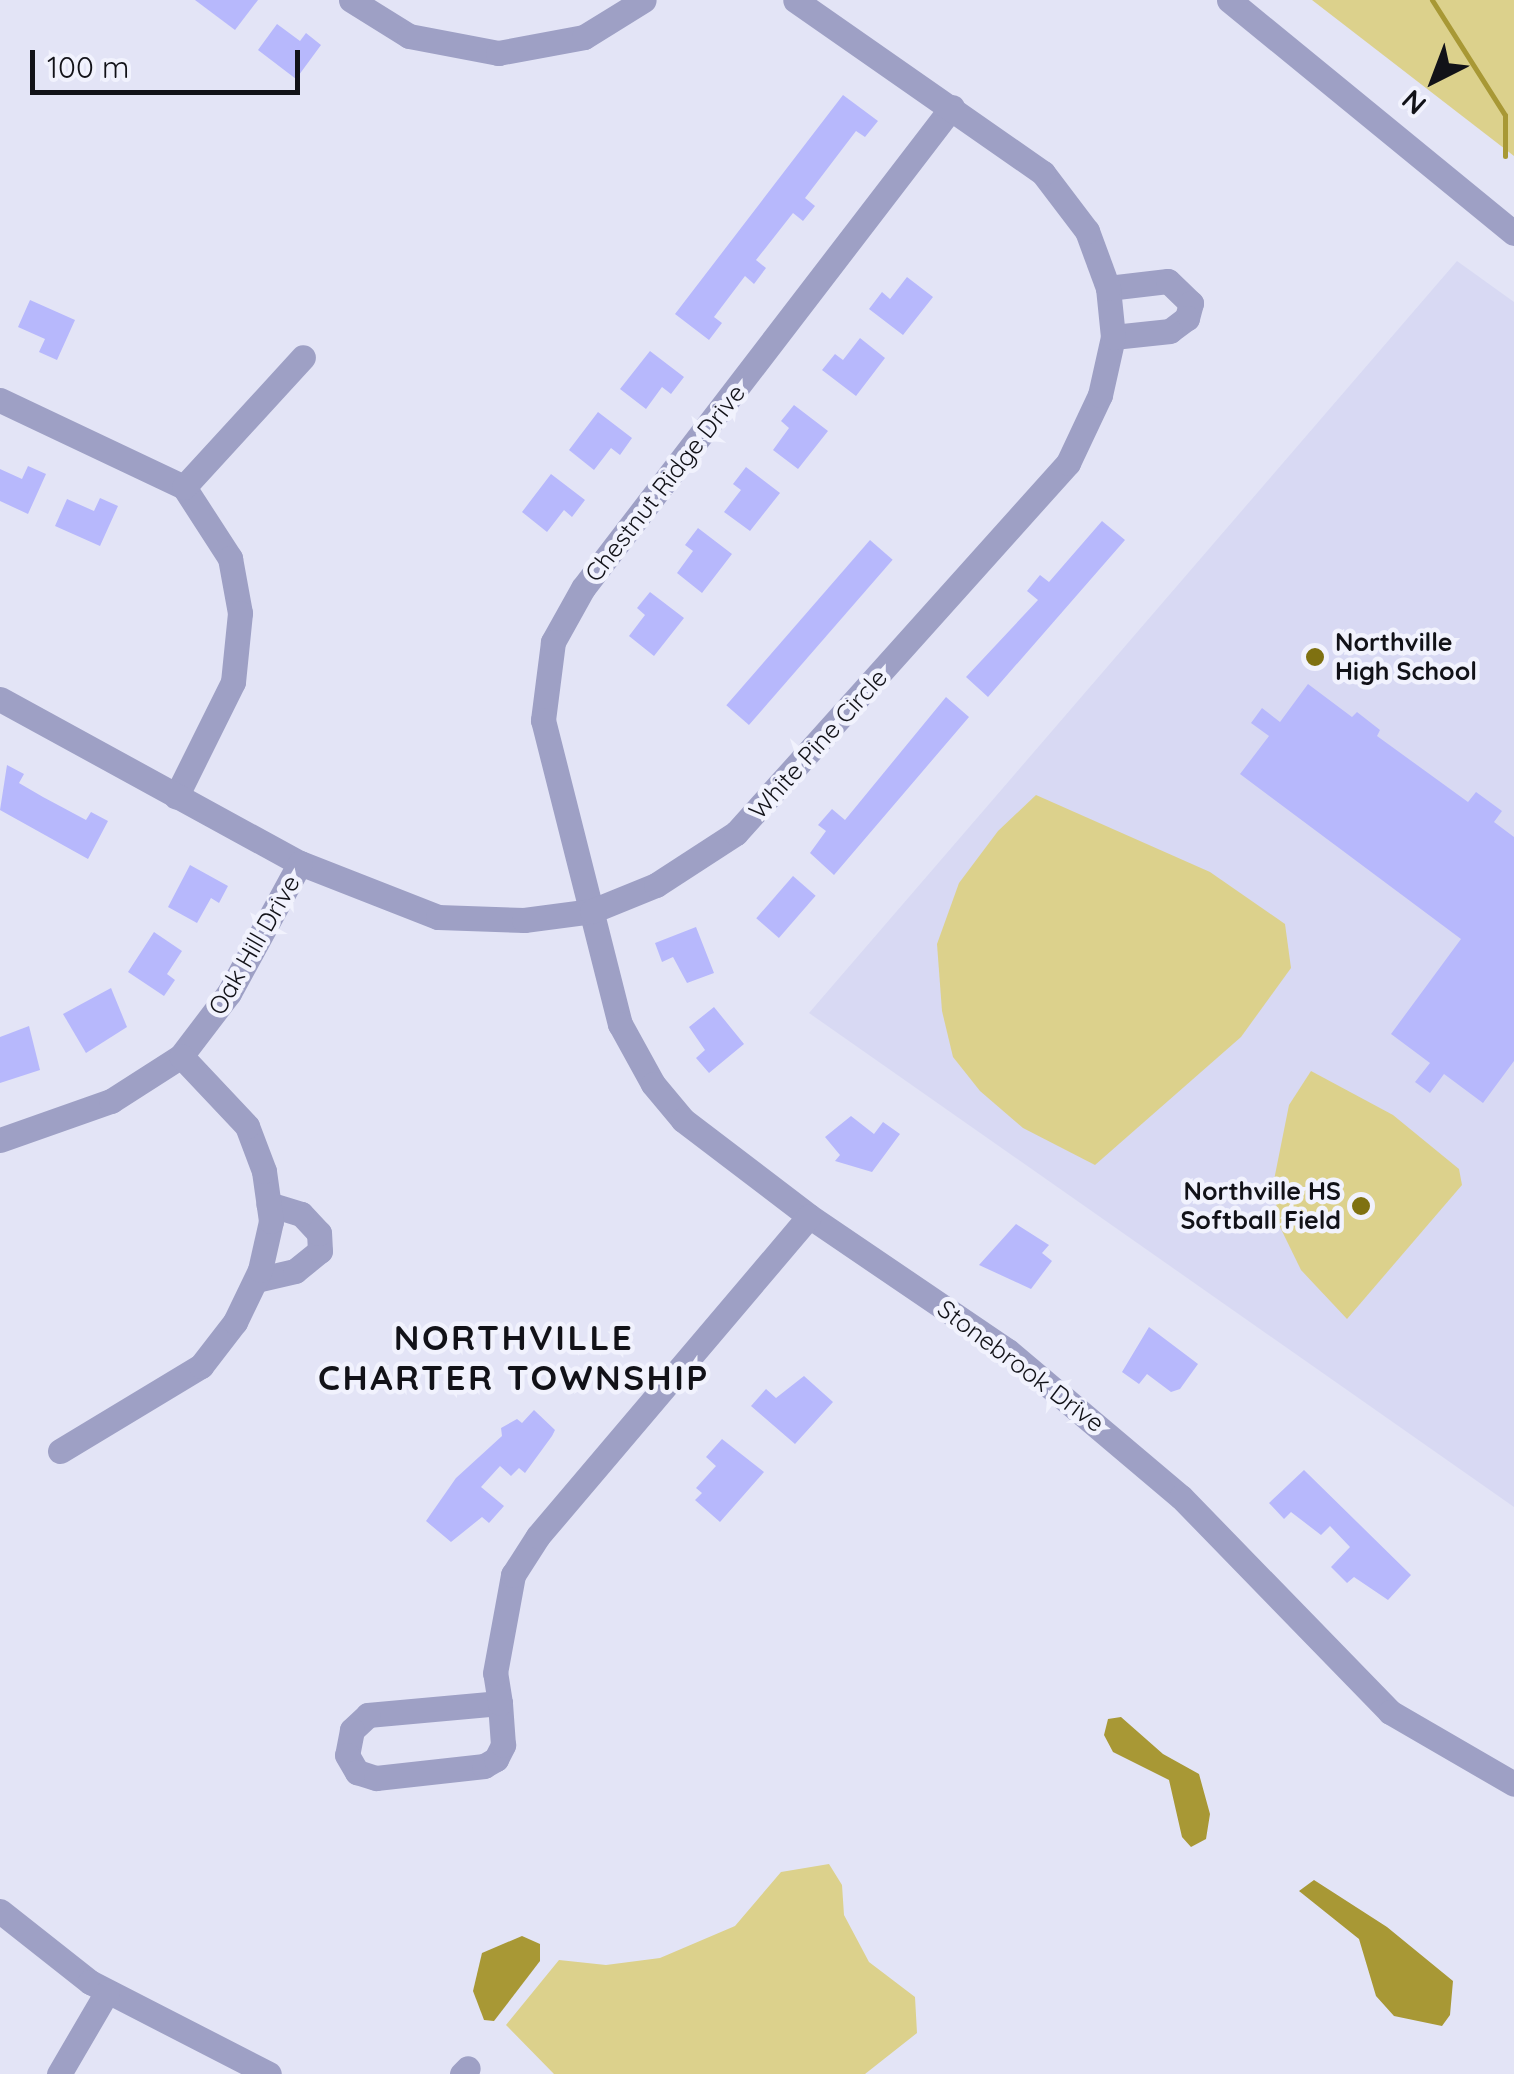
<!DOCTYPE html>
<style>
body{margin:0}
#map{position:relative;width:1514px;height:2074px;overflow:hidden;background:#e3e4f6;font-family:Quicksand,sans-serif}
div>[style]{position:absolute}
.built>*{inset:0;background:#d8d9f3}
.green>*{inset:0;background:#dcd18c}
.water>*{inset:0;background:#a89835}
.stream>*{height:5px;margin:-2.5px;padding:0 2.5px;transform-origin:2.5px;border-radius:2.5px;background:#a89835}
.building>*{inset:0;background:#b7b8fc;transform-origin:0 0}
.minor>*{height:25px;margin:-12.5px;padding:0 12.5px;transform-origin:12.5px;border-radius:12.5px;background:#9ea0c5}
.dots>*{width:28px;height:28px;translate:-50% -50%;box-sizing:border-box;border:5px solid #f1f2fd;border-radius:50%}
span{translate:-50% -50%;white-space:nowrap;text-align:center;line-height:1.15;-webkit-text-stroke:9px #f1f2fd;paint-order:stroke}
.street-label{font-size:25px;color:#121218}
.poi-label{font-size:25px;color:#121218;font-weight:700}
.left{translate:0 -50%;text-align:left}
.right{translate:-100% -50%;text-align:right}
.district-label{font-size:35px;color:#121218;font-weight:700;letter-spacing:2.5px}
.north{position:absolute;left:1384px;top:30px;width:100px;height:100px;-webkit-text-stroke:8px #f1f2fd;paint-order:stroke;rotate:222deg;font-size:28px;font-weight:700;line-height:40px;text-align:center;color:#121218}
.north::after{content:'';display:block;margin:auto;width:35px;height:45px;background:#121218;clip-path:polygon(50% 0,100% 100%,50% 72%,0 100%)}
.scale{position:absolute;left:30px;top:50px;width:270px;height:45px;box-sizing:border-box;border:5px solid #121218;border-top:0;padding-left:12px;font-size:30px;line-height:35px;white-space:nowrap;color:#121218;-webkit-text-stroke:8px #f1f2fd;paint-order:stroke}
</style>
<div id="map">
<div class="built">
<i style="clip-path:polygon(1457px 261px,1514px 302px,1514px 1507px,809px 1013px)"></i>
</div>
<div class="green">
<i style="clip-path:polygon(1312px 0,1514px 0,1514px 156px)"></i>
<i style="clip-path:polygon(1036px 795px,1210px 872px,1285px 924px,1291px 968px,1241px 1037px,1095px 1165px,1023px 1128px,980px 1091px,953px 1057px,942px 1011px,937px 944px,959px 883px,998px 831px)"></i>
<i style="clip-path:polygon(1311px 1071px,1393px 1115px,1459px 1169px,1462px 1185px,1347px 1319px,1301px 1270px,1280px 1227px,1273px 1185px,1289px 1105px)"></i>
<i style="clip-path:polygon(829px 1864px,842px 1885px,844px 1915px,869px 1962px,915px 1997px,917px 2033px,865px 2074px,554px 2074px,506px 2025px,559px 1960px,606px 1965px,660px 1958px,735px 1926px,781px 1872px)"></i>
</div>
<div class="water">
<i style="clip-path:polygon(1121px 1717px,1163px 1754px,1199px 1774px,1210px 1814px,1206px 1839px,1191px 1847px,1182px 1837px,1169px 1780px,1113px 1752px,1104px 1735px,1108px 1719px)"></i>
<i style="clip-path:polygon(1314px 1880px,1387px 1927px,1453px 1981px,1450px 2015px,1442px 2026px,1394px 2016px,1376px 1996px,1359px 1939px,1299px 1891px)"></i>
<i style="clip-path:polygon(522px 1936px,540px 1944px,540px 1961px,494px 2021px,484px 2020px,473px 1991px,482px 1953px)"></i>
</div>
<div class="stream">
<i style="left:1432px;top:0;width:136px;rotate:57.6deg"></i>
<i style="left:1505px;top:115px;width:41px;rotate:90deg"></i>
</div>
<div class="building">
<i style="clip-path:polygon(195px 0,258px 0,235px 30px)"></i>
<i style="clip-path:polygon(277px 24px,300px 41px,306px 33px,321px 45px,296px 79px,258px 50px)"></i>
<i style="clip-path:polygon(843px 95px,878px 121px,865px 137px,856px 131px,805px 198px,815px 206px,803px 221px,793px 213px,756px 260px,766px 268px,754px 284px,745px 276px,714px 317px,722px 323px,709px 340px,675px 314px)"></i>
<i style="clip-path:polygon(907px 277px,933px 297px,903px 335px,869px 309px,882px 292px,890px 299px)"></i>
<i style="clip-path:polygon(30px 300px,75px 320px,57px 360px,39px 352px,45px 339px,18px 327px)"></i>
<i style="clip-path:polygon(860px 338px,885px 358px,856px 396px,822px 370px,835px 354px,843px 360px)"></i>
<i style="clip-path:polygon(650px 351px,684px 377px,671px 394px,662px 387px,646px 409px,620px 389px)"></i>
<i style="clip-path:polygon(794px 405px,828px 431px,798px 469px,773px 450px,789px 428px,781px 421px)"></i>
<i style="clip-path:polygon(598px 412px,632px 438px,620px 455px,611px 448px,594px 470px,569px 450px)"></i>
<i style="clip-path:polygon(28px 466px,46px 474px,28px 514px,0 501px,0 469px,22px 479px)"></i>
<i style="clip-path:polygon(746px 467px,780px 493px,750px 531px,724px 512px,741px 490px,733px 484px)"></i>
<i style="clip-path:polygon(551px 474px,585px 500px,572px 517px,564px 510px,547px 532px,522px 512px)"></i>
<i style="clip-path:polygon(100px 498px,118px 506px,100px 546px,55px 526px,67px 499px,94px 511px)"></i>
<i style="clip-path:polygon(1102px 521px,1125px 540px,988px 697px,966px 677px,1038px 600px,1027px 591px,1040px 575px,1049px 582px)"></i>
<i style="clip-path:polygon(698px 528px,732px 554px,702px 593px,677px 573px,693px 551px,685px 545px)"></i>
<i style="left:870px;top:540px;width:30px;height:219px;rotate:41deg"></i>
<i style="clip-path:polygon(650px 592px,684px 618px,654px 656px,629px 636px,645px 615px,637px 608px)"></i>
<i style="clip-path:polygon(1308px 684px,1352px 717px,1357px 712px,1380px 730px,1377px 736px,1468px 802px,1476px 792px,1502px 811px,1494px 822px,1514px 837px,1514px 1061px,1483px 1103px,1444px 1074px,1430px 1093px,1415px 1082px,1430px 1063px,1391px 1034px,1461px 939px,1240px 774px,1269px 736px,1251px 723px,1262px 708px,1280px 722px)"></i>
<i style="clip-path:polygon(946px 697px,969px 717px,834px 875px,810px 853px,826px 831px,818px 825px,832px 809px,845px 820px)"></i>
<i style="clip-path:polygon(7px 765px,24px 774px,19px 783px,43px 797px,86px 820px,91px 812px,108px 821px,88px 859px,0 810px)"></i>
<i style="clip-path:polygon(190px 865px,228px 886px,219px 903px,211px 898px,197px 923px,168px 907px)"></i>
<i style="left:793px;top:876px;width:30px;height:56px;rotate:41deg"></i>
<i style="clip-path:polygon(696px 927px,714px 973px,687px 983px,673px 957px,662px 962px,655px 943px)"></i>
<i style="clip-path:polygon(154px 932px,182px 951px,167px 974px,175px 980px,164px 996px,128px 972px)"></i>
<i style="clip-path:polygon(111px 988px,127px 1027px,86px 1053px,63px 1014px)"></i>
<i style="clip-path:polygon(714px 1007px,744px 1044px,709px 1073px,696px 1058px,705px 1050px,689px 1027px)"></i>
<i style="clip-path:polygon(29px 1026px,40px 1070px,0 1083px,0 1037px)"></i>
<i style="clip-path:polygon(851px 1116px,874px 1134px,883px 1122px,900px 1134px,872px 1172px,835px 1161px,840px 1155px,825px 1137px)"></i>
<i style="clip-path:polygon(1016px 1224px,1049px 1245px,1042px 1253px,1052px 1261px,1031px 1289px,979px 1265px)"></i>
<i style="clip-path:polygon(1149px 1327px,1198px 1364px,1180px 1389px,1171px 1392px,1147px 1374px,1139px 1384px,1122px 1372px)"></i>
<i style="clip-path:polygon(804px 1376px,833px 1402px,795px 1444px,751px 1406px,766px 1389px,776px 1398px)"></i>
<i style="clip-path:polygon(534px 1410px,555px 1430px,552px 1436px,525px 1473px,519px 1468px,511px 1476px,500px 1466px,481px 1487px,504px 1506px,489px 1523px,482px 1517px,451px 1542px,426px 1521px,456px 1478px,502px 1436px,501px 1428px,517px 1419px,522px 1423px)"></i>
<i style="clip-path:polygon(722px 1439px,764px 1472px,720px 1522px,695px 1500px,702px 1493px,696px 1488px,716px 1466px,706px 1457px)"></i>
<i style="clip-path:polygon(1304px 1470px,1411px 1575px,1388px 1600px,1354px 1577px,1347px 1583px,1331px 1567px,1350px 1547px,1330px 1526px,1321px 1535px,1291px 1512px,1284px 1519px,1269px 1503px)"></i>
</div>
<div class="minor">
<i style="left:351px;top:0;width:68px;rotate:31.8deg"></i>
<i style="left:409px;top:36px;width:91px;rotate:10.8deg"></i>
<i style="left:498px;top:53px;width:87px;rotate:-10.5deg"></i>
<i style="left:584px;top:37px;width:70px;rotate:-31.7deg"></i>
<i style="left:1229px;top:0;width:368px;rotate:39.3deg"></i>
<i style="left:952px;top:107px;width:606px;rotate:127.49deg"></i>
<i style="left:583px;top:588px;width:62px;rotate:119.1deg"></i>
<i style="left:553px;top:642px;width:79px;rotate:97.3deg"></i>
<i style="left:543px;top:720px;width:314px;rotate:75.8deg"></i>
<i style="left:620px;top:1024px;width:68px;rotate:61.2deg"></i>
<i style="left:653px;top:1084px;width:47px;rotate:50.2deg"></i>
<i style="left:683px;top:1120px;width:158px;rotate:37.3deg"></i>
<i style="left:809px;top:1216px;width:240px;rotate:34.2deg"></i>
<i style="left:1008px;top:1351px;width:226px;rotate:40.2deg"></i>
<i style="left:1181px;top:1497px;width:300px;rotate:45.8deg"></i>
<i style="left:1390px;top:1712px;width:143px;rotate:30.1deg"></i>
<i style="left:1108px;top:288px;width:60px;rotate:-6.7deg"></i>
<i style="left:1168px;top:281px;width:32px;rotate:44deg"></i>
<i style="left:1191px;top:303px;width:16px;rotate:105deg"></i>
<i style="left:1187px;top:318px;width:21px;rotate:143deg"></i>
<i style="left:1170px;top:331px;width:57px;rotate:174deg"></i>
<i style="left:0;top:400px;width:204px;rotate:25.3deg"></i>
<i style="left:184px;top:487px;width:85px;rotate:57.1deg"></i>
<i style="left:230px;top:558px;width:56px;rotate:79.7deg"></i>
<i style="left:240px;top:613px;width:69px;rotate:95.8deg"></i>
<i style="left:233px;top:682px;width:128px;rotate:116.4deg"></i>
<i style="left:184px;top:487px;width:176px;rotate:-47.5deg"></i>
<i style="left:0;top:699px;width:342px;rotate:28.7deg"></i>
<i style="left:300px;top:863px;width:148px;rotate:21.4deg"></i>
<i style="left:438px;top:917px;width:86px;rotate:2deg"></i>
<i style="left:524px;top:920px;width:69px;rotate:-7.5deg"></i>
<i style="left:592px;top:911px;width:69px;rotate:-22.1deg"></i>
<i style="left:656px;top:885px;width:95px;rotate:-33deg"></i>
<i style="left:736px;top:833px;width:497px;rotate:-48.1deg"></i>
<i style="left:1068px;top:463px;width:75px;rotate:-64.8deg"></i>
<i style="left:1100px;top:395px;width:59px;rotate:-77.4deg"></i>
<i style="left:1113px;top:337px;width:49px;rotate:-95.8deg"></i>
<i style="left:1108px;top:288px;width:61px;rotate:-110.2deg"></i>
<i style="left:1087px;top:231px;width:73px;rotate:-127.2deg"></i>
<i style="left:1043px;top:173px;width:302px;rotate:-145.1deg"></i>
<i style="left:0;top:1140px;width:118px;rotate:-19.4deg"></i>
<i style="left:111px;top:1101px;width:83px;rotate:-32.7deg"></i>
<i style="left:181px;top:1056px;width:79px;rotate:-52.7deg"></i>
<i style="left:229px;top:993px;width:148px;rotate:-61.4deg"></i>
<i style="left:256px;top:1280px;width:40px;rotate:-13deg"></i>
<i style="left:295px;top:1271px;width:32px;rotate:-39deg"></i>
<i style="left:320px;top:1251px;width:18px;rotate:-93deg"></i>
<i style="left:319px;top:1233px;width:26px;rotate:-133deg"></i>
<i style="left:301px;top:1214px;width:34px;rotate:-163deg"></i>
<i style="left:60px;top:1451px;width:165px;rotate:-31.1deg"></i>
<i style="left:201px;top:1366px;width:56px;rotate:-52.3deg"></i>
<i style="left:235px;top:1322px;width:58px;rotate:-64.3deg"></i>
<i style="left:260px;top:1270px;width:50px;rotate:-77.3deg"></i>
<i style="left:271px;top:1221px;width:50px;rotate:-98deg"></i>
<i style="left:264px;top:1171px;width:48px;rotate:-110.7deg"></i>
<i style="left:247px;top:1126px;width:96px;rotate:-133.3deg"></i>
<i style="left:500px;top:1703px;width:133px;rotate:174.8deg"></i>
<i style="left:368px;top:1715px;width:22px;rotate:137deg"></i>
<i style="left:352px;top:1730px;width:25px;rotate:101deg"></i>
<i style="left:347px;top:1755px;width:20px;rotate:60deg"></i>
<i style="left:357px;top:1772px;width:20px;rotate:18deg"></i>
<i style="left:376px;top:1778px;width:109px;rotate:-6.3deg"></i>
<i style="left:484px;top:1766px;width:14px;rotate:-30deg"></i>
<i style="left:496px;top:1759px;width:16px;rotate:-63deg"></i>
<i style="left:503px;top:1745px;width:42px;rotate:-94.1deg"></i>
<i style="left:500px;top:1703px;width:30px;rotate:-99deg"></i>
<i style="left:495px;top:1673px;width:100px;rotate:-79.6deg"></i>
<i style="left:513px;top:1575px;width:46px;rotate:-57.3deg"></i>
<i style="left:538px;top:1536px;width:419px;rotate:-49.7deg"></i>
<i style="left:0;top:1911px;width:115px;rotate:38.3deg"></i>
<i style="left:90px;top:1982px;width:201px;rotate:27.2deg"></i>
<i style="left:59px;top:2074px;width:95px;rotate:-59.7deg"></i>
<i style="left:462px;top:2074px;width:8px;rotate:-45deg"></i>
</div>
<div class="dots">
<i style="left:1315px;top:657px;background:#7f7111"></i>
<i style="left:1361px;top:1206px;background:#7f7111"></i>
</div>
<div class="street-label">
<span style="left:665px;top:483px;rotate:-52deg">Chestnut Ridge Drive</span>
<span style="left:818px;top:744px;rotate:-48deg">White Pine Circle</span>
<span style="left:254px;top:945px;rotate:-60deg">Oak Hill Drive</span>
<span style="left:1021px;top:1366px;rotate:37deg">Stonebrook Drive</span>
</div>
<div class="poi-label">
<span class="left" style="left:1335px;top:657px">Northville<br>High School</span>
<span class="right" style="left:1341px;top:1206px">Northville HS<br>Softball Field</span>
</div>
<div class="district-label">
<span style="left:514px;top:1357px">NORTHVILLE<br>CHARTER TOWNSHIP</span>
</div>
<div class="north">N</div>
<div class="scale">100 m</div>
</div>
